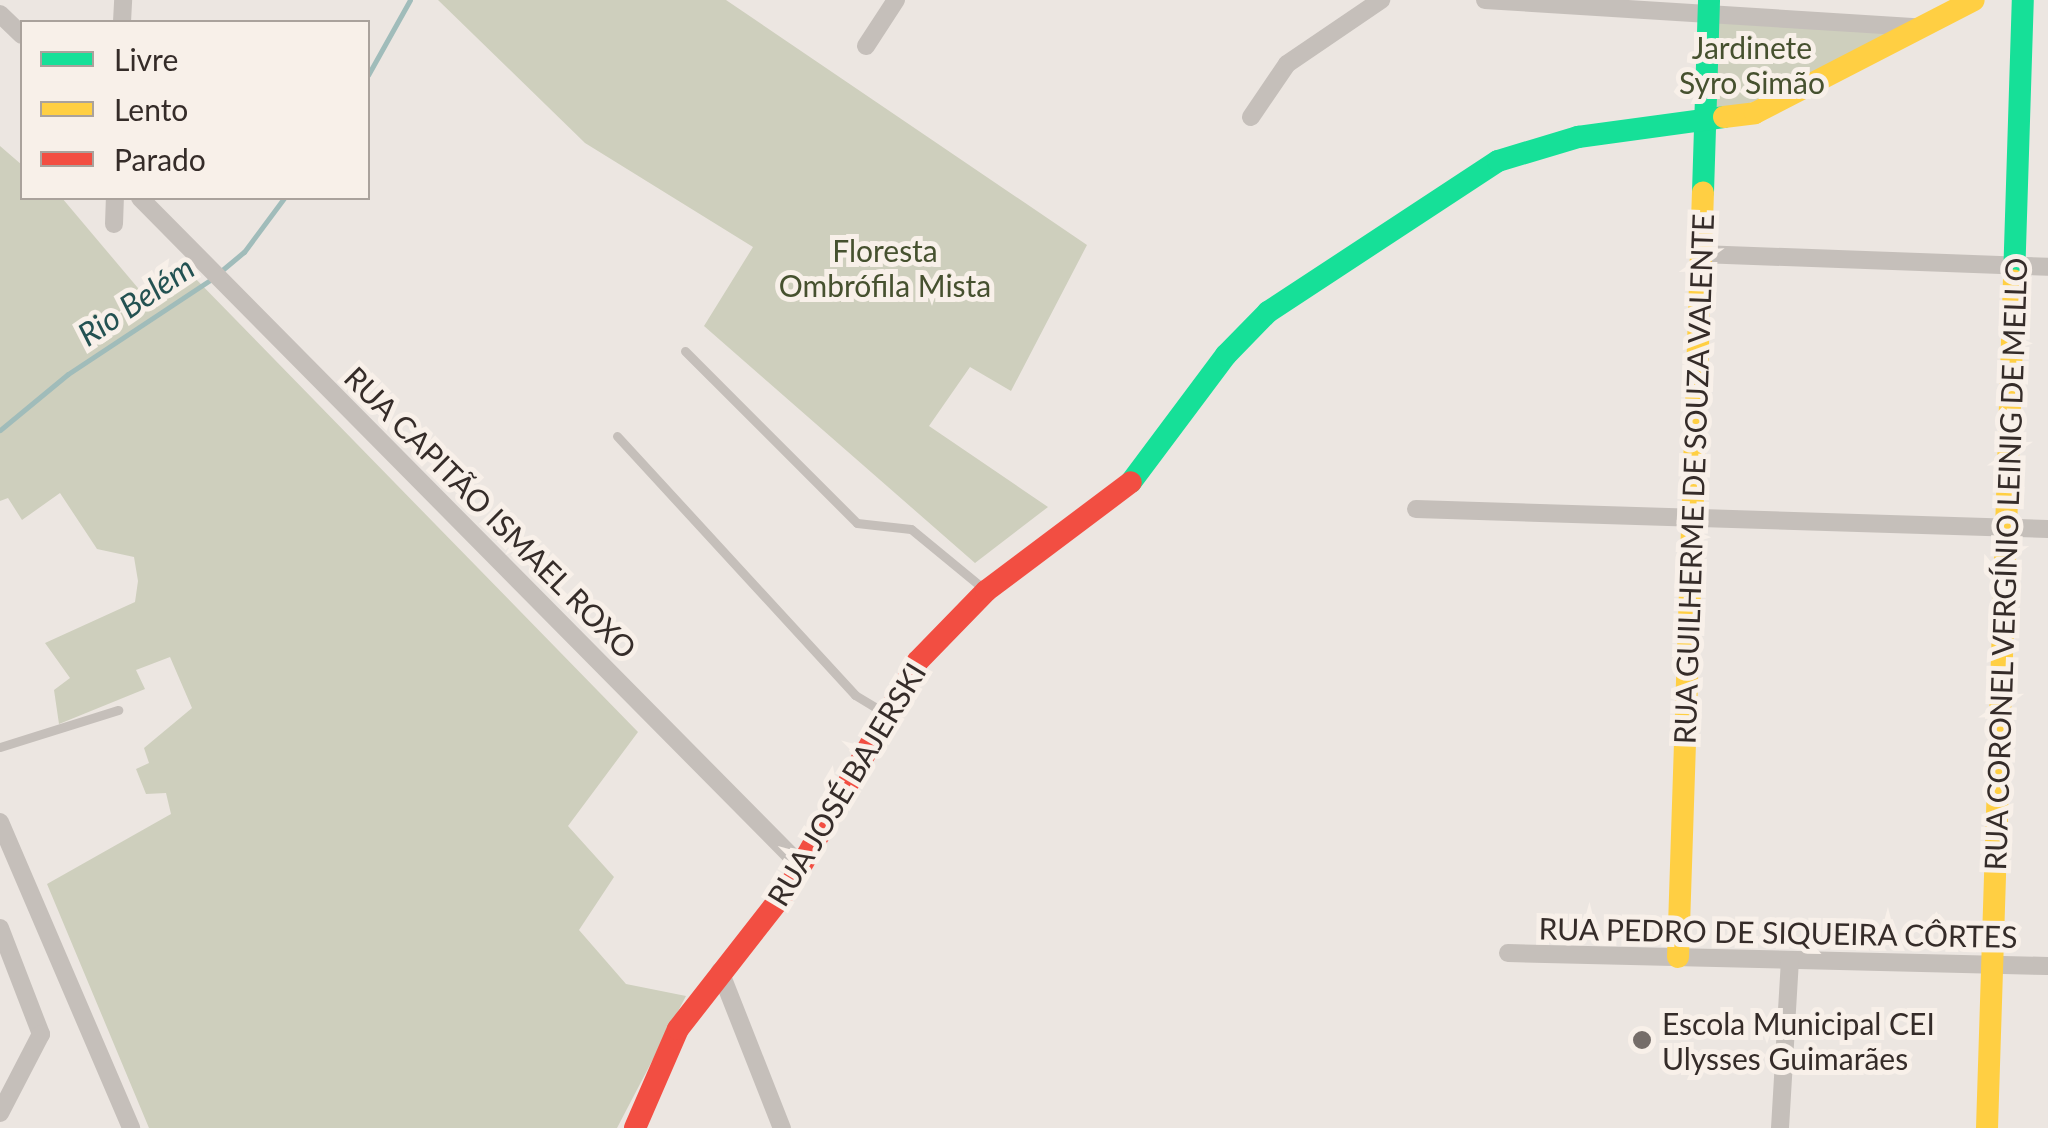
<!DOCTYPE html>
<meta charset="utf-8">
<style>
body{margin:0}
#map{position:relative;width:2048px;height:1128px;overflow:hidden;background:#ece6e1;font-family:Lato,sans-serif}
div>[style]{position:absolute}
.green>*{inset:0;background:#cecfbd}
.stream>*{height:5px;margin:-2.5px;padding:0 2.5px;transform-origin:2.5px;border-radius:2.5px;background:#a0bcba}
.lane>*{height:9px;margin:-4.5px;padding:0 4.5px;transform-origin:4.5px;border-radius:4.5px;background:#c5bfba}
.street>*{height:18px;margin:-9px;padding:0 9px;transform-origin:9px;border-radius:9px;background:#c5bfba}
.fast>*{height:22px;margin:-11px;padding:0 11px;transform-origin:11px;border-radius:11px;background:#16e098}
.slow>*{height:22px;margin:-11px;padding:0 11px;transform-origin:11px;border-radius:11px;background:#ffcf43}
.jam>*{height:22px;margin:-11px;padding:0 11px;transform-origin:11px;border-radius:11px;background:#f24e42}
.dots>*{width:28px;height:28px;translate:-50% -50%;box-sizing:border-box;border:5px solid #f8f0e9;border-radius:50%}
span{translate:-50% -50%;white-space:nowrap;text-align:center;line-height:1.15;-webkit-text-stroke:10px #f8f0e9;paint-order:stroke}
.park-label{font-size:30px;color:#46512f}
.street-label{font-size:30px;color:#352c29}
.poi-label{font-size:30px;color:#352c29}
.left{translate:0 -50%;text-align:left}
.water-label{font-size:32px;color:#235252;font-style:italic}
.legend{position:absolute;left:20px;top:20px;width:350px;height:180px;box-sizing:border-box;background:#f8f0e9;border:2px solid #aaa29c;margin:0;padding:12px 18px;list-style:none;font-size:30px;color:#352c29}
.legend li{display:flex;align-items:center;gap:20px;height:50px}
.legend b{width:50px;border:2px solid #aaa29c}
</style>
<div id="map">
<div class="green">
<i style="clip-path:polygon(438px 0,726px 0,1087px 245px,1011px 391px,970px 367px,929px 426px,1048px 507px,975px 563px,704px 326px,753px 247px,585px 143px)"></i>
<i style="clip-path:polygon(1715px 22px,1892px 33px,1777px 95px,1711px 114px)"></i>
<i style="clip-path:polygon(0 146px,22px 165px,22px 198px,62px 198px,143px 294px,191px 274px,638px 732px,568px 826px,614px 877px,579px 930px,626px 984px,686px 996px,617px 1128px,149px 1128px,47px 884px,171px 814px,166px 793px,146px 794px,136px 769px,149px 763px,144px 748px,192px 708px,170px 657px,136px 670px,145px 689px,59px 724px,54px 690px,70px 678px,45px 643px,135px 602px,138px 581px,134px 557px,97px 549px,60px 493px,22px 520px,8px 498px,0 501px)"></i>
</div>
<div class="stream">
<i style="left:368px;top:75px;width:86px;rotate:-60.8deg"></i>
<i style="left:221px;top:271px;width:30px;rotate:-40deg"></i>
<i style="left:244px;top:252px;width:67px;rotate:-53.5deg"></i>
<i style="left:0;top:430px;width:88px;rotate:-39.5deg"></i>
<i style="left:68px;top:374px;width:174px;rotate:-33.5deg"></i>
</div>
<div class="lane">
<i style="left:685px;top:351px;width:243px;rotate:45deg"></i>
<i style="left:857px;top:523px;width:54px;rotate:6.3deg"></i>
<i style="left:911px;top:529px;width:94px;rotate:39.4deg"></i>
<i style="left:617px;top:436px;width:352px;rotate:47.4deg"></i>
<i style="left:855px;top:695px;width:35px;rotate:31deg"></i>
<i style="left:0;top:747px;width:124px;rotate:-17.4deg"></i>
</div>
<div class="street">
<i style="left:1485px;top:0;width:436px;rotate:3.6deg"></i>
<i style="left:0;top:14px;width:30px;rotate:44deg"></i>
<i style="left:122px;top:22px;width:22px;rotate:-87deg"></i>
<i style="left:866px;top:46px;width:55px;rotate:-56.9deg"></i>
<i style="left:1251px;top:117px;width:64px;rotate:-55.8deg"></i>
<i style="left:1287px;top:64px;width:114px;rotate:-34.2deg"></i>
<i style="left:140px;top:198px;width:941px;rotate:45.3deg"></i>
<i style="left:114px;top:224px;width:26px;rotate:-88deg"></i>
<i style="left:1700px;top:254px;width:348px;rotate:2.1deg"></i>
<i style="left:1416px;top:509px;width:632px;rotate:1.81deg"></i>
<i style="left:0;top:822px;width:333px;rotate:66.8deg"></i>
<i style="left:0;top:928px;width:114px;rotate:68.9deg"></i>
<i style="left:41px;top:1034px;width:89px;rotate:117.4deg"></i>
<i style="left:1508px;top:953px;width:540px;rotate:1.38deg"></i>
<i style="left:720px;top:971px;width:169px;rotate:68.5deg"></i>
<i style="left:1780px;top:1128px;width:168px;rotate:-86.6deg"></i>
</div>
<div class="fast">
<i style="left:1703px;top:192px;width:192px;rotate:-88.2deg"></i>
<i style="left:2014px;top:280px;width:280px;rotate:-88.2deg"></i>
<i style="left:1131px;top:482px;width:159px;rotate:-53.2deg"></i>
<i style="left:1226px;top:355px;width:60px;rotate:-45.7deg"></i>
<i style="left:1268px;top:312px;width:275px;rotate:-33.3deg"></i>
<i style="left:1498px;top:161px;width:84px;rotate:-16.7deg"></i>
<i style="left:1578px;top:137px;width:147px;rotate:-7.8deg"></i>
</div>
<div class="slow">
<i style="left:1724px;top:117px;width:31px;rotate:-7deg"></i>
<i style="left:1755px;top:113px;width:246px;rotate:-27.3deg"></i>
<i style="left:1678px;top:957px;width:765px;rotate:-88.13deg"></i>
<i style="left:1987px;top:1128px;width:848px;rotate:-88.18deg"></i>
</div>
<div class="jam">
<i style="left:635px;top:1128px;width:108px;rotate:-66.5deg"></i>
<i style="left:678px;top:1029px;width:180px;rotate:-52deg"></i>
<i style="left:789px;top:887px;width:260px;rotate:-60.3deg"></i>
<i style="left:918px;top:661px;width:98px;rotate:-45.8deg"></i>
<i style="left:986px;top:591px;width:181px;rotate:-36.9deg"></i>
</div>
<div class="dots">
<i style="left:1642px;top:1040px;background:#756d69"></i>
</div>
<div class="park-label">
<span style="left:1752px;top:64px">Jardinete<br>Syro Simão</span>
<span style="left:885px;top:267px">Floresta<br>Ombrófila Mista</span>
</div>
<div class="street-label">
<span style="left:1693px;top:479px;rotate:-88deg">RUA GUILHERME DE SOUZA VALENTE</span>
<span style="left:491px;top:512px;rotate:45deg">RUA CAPITÃO ISMAEL ROXO</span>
<span style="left:2005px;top:564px;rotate:-88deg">RUA CORONEL VERGÍNIO LEINIG DE MELLO</span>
<span style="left:846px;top:784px;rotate:-59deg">RUA JOSÉ BAJERSKI</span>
<span style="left:1778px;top:932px;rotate:1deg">RUA PEDRO DE SIQUEIRA CÔRTES</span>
</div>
<div class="poi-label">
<span class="left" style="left:1662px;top:1040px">Escola Municipal CEI<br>Ulysses Guimarães</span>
</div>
<div class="water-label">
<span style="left:136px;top:301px;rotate:-34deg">Rio Belém</span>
</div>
<ul class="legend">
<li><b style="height:12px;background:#16e098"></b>Livre</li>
<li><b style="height:12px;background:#ffcf43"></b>Lento</li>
<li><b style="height:12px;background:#f24e42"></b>Parado</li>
</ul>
</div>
